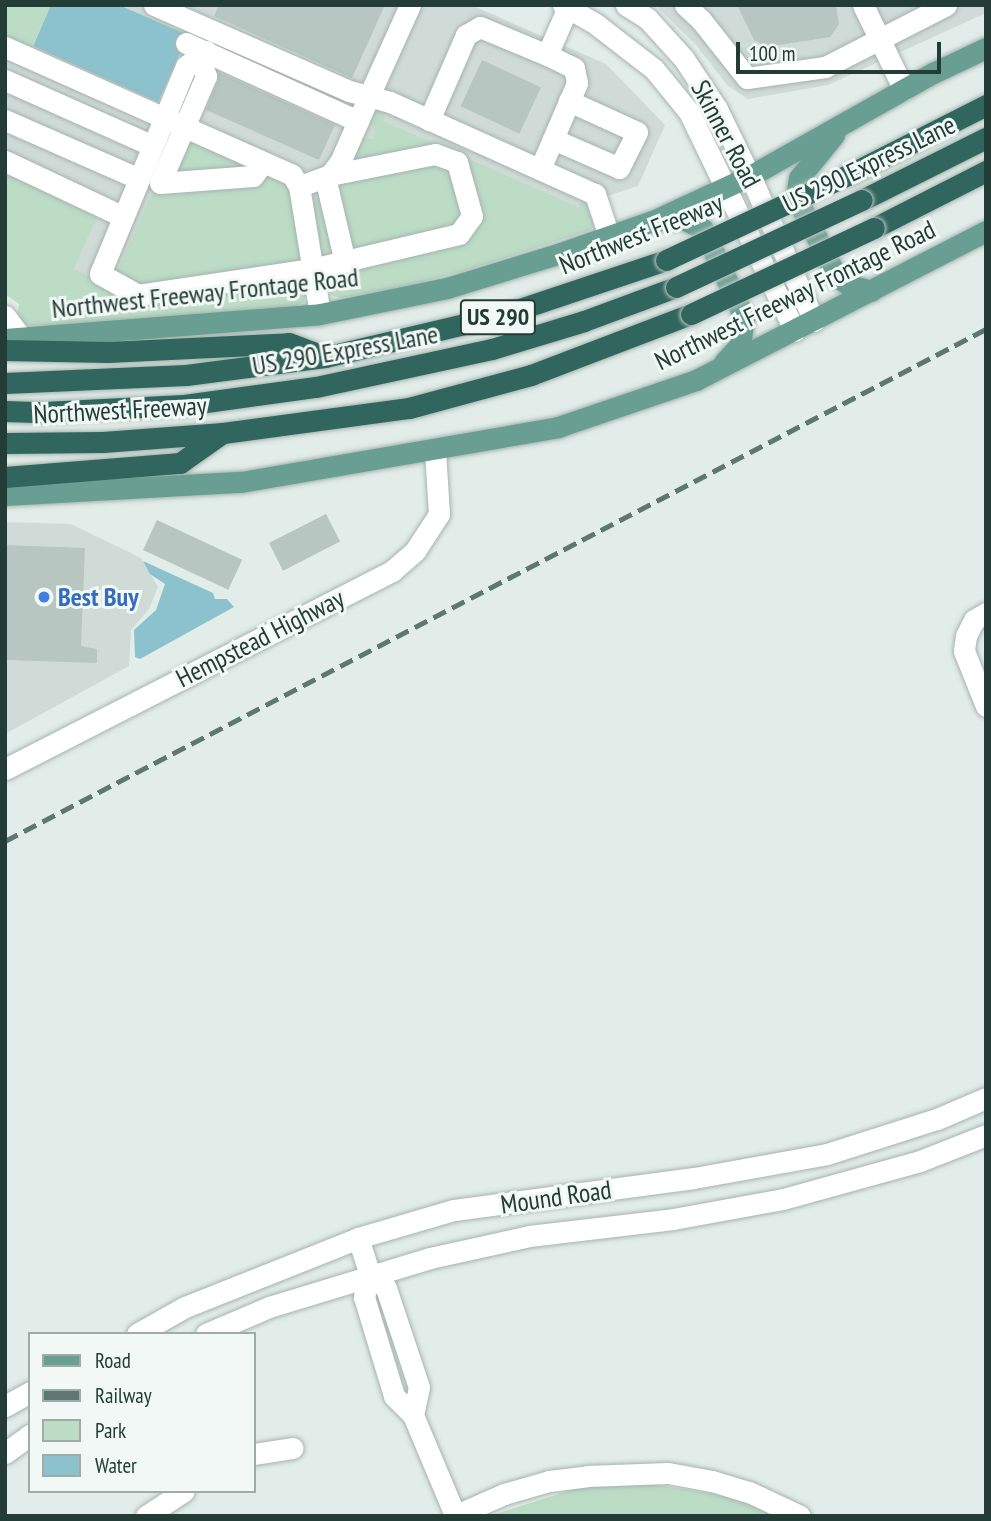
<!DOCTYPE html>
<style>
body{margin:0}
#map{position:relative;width:991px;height:1521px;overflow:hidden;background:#e2ece8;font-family:"PT Sans Narrow",sans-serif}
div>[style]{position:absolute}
.built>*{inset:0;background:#d0dbd7}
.green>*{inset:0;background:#bcdcc6}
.water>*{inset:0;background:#8cc2ce}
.building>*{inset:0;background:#b7c6c1;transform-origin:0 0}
.roads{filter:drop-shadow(0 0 2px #a5b4af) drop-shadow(0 0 2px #a5b4af)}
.minor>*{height:21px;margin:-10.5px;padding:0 10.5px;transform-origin:10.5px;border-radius:10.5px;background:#fff}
.major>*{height:21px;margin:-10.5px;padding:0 10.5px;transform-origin:10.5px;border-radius:10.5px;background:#699f93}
.highway>*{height:21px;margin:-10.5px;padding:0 10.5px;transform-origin:10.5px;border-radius:10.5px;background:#30665d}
.rail>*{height:4.5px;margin-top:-2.25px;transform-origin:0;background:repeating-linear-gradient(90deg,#5d7771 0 14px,transparent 0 21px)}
.bridges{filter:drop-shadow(0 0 2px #c1c8c7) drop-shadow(0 0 2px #c1c8c7)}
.highway-bridge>*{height:21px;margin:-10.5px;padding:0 10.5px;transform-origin:10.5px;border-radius:10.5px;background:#30665d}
.dots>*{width:19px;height:19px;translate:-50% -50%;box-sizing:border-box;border:4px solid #f2f8f5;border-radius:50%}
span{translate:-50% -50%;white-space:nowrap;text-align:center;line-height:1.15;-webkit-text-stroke:6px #f2f8f5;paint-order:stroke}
.shield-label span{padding:2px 5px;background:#f2f8f5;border:2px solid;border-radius:5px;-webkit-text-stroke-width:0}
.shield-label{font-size:24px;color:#233c36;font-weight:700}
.street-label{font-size:26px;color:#233c36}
.shop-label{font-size:26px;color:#366cbe;font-weight:700}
.left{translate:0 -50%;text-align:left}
.frame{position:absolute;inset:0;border:7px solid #233c36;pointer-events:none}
.legend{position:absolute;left:28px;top:1332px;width:228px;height:161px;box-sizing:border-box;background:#f2f8f5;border:2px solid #9fada9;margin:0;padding:9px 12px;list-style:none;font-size:21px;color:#233c36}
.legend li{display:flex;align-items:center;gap:14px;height:35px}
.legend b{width:35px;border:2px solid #9fada9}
.scale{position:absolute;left:736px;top:42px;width:205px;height:32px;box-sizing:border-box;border:4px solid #233c36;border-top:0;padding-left:9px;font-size:21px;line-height:24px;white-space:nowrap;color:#233c36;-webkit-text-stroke:5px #f2f8f5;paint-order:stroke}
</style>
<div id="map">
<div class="built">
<i style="clip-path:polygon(5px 5px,51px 5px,33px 45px,187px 35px,119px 5px,471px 5px,606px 64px,665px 125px,638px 186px,343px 283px,218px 302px,157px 307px,7px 239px,5px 253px)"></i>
<i style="clip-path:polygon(655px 5px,986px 5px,986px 13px,828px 85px,748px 99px,728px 86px,696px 45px)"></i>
<i style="clip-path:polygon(5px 522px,71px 524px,141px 558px,158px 587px,149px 609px,131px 630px,129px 666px,5px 734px)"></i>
</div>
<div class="green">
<i style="clip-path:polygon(5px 5px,51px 5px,30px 51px,5px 40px)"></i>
<i style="clip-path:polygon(379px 107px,386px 110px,383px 121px,578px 207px,584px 196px,594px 225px,591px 230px,467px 270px,405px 286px,342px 298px,333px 296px,329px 293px,321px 266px,311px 208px,320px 193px,345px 174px,362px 138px,373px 139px,375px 126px,368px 124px,373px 109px)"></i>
<i style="clip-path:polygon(176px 138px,189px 139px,290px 184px,306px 295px,304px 302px,294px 307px,119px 325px,22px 325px,17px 319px,19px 304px,5px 294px,5px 172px,98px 214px,74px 269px,111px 286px)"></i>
<i style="clip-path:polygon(651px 1484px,734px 1497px,779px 1516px,489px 1516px,581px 1487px)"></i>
</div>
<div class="water">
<i style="clip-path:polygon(51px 5px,119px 5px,188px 35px,158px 102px,33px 46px)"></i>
<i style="clip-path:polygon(143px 561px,213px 593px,215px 599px,227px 599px,234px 607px,140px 659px,135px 657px,134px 630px,156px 610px,165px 584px,150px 574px)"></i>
</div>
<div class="building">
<i style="clip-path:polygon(219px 5px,385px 5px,352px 78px,214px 16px)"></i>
<i style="clip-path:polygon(737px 5px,836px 5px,839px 24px,830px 37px,767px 47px,754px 40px)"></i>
<i style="left:482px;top:60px;width:65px;height:51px;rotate:25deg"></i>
<i style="clip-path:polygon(218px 72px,335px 125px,319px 160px,206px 110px,218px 81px)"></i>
<i style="left:326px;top:514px;width:31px;height:64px;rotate:63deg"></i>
<i style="left:157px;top:520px;width:94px;height:33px;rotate:25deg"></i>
<i style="clip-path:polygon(5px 545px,85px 548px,81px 646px,97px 649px,97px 663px,5px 660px)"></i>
</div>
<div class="roads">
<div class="minor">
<i style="left:154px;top:5px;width:213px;rotate:23.8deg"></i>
<i style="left:349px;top:91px;width:21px;rotate:14deg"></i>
<i style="left:369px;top:96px;width:72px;rotate:113.7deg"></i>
<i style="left:340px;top:162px;width:16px;rotate:128deg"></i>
<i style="left:330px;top:175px;width:33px;rotate:160deg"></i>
<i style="left:299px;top:186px;width:130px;rotate:80.7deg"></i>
<i style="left:410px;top:5px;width:100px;rotate:114.3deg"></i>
<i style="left:369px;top:96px;width:22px;rotate:16deg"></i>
<i style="left:390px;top:102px;width:225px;rotate:24.2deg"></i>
<i style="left:595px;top:194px;width:44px;rotate:71.6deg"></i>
<i style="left:563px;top:5px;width:39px;rotate:30deg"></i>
<i style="left:597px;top:25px;width:72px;rotate:37.7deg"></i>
<i style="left:654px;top:69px;width:55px;rotate:50.9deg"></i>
<i style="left:689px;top:112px;width:243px;rotate:64.2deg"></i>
<i style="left:626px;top:5px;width:25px;rotate:32deg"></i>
<i style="left:647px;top:18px;width:55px;rotate:47.9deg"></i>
<i style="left:684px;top:59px;width:60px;rotate:56.6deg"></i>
<i style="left:717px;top:109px;width:89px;rotate:64deg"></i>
<i style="left:756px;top:189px;width:144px;rotate:66.3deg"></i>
<i style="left:685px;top:5px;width:22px;rotate:43deg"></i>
<i style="left:701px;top:20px;width:74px;rotate:51.6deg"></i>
<i style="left:747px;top:78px;width:79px;rotate:-8deg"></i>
<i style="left:825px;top:67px;width:136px;rotate:-27.1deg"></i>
<i style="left:863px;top:5px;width:94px;rotate:64.2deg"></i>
<i style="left:186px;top:43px;width:189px;rotate:24.4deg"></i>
<i style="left:5px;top:47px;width:314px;rotate:24deg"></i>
<i style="left:292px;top:175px;width:13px;rotate:58deg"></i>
<i style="left:206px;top:51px;width:25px;rotate:143deg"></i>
<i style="left:186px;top:66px;width:225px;rotate:112.5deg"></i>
<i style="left:100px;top:274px;width:43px;rotate:28.9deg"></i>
<i style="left:138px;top:295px;width:176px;rotate:-8.5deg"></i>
<i style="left:312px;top:269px;width:151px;rotate:-13.4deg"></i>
<i style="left:459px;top:234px;width:22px;rotate:-54deg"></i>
<i style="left:472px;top:216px;width:56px;rotate:-105.5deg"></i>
<i style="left:457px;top:162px;width:23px;rotate:-160deg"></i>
<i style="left:435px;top:154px;width:107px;rotate:168.7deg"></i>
<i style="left:192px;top:62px;width:9px;rotate:13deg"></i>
<i style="left:201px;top:64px;width:13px;rotate:67deg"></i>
<i style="left:206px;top:76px;width:116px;rotate:113.3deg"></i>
<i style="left:160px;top:183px;width:93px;rotate:-4.3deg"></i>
<i style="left:253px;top:176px;width:17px;rotate:-54deg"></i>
<i style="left:5px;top:80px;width:160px;rotate:24deg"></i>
<i style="left:5px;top:120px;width:144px;rotate:23.7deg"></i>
<i style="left:429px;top:120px;width:93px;rotate:-66.5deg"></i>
<i style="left:466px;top:35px;width:16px;rotate:-30deg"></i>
<i style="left:480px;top:27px;width:73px;rotate:22.7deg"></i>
<i style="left:547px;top:55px;width:55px;rotate:-66.3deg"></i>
<i style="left:553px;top:139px;width:72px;rotate:23.7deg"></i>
<i style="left:619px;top:168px;width:40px;rotate:-63.4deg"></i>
<i style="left:637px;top:132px;width:75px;rotate:-155.5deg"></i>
<i style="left:5px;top:161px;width:129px;rotate:25.2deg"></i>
<i style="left:540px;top:169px;width:94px;rotate:-66.7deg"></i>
<i style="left:577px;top:83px;width:15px;rotate:-101deg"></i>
<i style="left:574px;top:68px;width:30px;rotate:-154deg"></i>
<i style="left:325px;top:177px;width:87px;rotate:76.8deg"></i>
<i style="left:5px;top:316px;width:30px;rotate:53deg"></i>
<i style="left:986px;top:613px;width:14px;rotate:150deg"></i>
<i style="left:974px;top:620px;width:18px;rotate:117deg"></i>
<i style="left:966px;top:636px;width:15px;rotate:98deg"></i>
<i style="left:964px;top:651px;width:59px;rotate:68.2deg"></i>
<i style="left:5px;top:769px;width:435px;rotate:-27.1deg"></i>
<i style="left:392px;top:571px;width:30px;rotate:-41deg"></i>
<i style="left:415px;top:551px;width:44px;rotate:-57deg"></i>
<i style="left:439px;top:514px;width:64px;rotate:-93.6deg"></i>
<i style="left:358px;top:1238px;width:38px;rotate:72deg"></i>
<i style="left:370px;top:1274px;width:21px;rotate:41deg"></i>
<i style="left:386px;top:1288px;width:104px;rotate:71.6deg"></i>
<i style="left:419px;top:1387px;width:29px;rotate:102deg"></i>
<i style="left:370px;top:1274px;width:24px;rotate:105deg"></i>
<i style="left:364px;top:1297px;width:103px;rotate:73.1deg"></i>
<i style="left:394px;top:1396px;width:27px;rotate:45deg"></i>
<i style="left:413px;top:1415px;width:108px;rotate:67.2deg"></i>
<i style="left:137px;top:1334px;width:55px;rotate:-29.4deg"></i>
<i style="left:185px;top:1307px;width:186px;rotate:-21.7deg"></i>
<i style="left:358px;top:1238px;width:100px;rotate:-16.3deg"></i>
<i style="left:454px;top:1210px;width:242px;rotate:-7.6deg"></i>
<i style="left:694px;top:1178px;width:135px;rotate:-10.2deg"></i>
<i style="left:827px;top:1154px;width:115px;rotate:-17.7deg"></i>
<i style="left:937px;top:1119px;width:53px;rotate:-23.2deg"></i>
<i style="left:206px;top:1334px;width:69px;rotate:-23.2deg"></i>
<i style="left:269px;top:1307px;width:168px;rotate:-16.9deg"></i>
<i style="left:430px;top:1258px;width:101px;rotate:-12.5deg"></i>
<i style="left:529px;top:1236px;width:145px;rotate:-6.7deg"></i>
<i style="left:673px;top:1219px;width:112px;rotate:-10.3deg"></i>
<i style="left:783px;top:1199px;width:142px;rotate:-15.5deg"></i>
<i style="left:920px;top:1161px;width:71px;rotate:-21.5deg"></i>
<i style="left:5px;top:1406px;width:29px;rotate:-29deg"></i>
<i style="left:5px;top:1453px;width:31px;rotate:-36deg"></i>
<i style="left:254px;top:1454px;width:39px;rotate:-9deg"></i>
<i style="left:146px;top:1516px;width:45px;rotate:-33.3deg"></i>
<i style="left:454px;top:1516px;width:55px;rotate:-23.7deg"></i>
<i style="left:504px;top:1494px;width:47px;rotate:-16.1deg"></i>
<i style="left:549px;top:1481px;width:38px;rotate:-7deg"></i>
<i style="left:587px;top:1476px;width:81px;rotate:-2.1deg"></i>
<i style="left:668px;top:1473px;width:45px;rotate:10.3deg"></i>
<i style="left:712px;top:1481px;width:39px;rotate:17deg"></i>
<i style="left:749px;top:1492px;width:56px;rotate:25.2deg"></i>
</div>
<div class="major">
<i style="left:834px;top:135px;width:55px;rotate:129.1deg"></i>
<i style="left:799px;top:178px;width:19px;rotate:99deg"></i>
<i style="left:796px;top:197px;width:89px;rotate:63.1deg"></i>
<i style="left:836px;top:276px;width:16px;rotate:35deg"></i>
<i style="left:849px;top:285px;width:23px;rotate:15deg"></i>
<i style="left:658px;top:220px;width:25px;rotate:-2deg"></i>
<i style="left:683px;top:219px;width:22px;rotate:27deg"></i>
<i style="left:703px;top:229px;width:97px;rotate:65deg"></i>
<i style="left:744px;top:317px;width:28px;rotate:98deg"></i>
<i style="left:740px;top:345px;width:23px;rotate:133deg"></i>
<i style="left:5px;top:339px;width:316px;rotate:-4.5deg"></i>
<i style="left:320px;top:314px;width:130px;rotate:-11.6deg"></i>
<i style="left:447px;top:288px;width:119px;rotate:-17.1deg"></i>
<i style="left:561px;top:253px;width:100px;rotate:-19.3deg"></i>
<i style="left:655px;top:220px;width:105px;rotate:-24.9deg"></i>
<i style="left:750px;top:176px;width:210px;rotate:-29.4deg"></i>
<i style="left:933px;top:73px;width:59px;rotate:-25.3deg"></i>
<i style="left:5px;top:495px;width:236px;rotate:-3.2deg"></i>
<i style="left:241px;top:482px;width:322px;rotate:-9.8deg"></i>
<i style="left:558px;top:427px;width:146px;rotate:-18.8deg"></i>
<i style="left:696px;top:380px;width:326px;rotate:-27.2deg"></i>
</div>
<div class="highway">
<i style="left:850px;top:174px;width:153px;rotate:-26.9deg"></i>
<i style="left:862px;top:200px;width:139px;rotate:-26.6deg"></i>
<i style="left:874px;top:228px;width:126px;rotate:-27deg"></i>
<i style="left:5px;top:350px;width:103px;rotate:1.1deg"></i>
<i style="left:108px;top:352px;width:181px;rotate:-2.8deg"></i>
<i style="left:289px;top:343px;width:36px;rotate:21deg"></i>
<i style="left:5px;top:383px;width:181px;rotate:-2.5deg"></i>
<i style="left:186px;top:375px;width:140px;rotate:-7.4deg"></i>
<i style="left:325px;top:357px;width:179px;rotate:-13.3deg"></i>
<i style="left:499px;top:316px;width:176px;rotate:-18.5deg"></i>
<i style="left:5px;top:411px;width:38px;rotate:2deg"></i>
<i style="left:43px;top:412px;width:141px;rotate:-2.8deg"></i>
<i style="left:184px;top:405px;width:133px;rotate:-7.8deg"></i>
<i style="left:316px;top:387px;width:180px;rotate:-12.2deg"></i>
<i style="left:492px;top:349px;width:96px;rotate:-16.9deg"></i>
<i style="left:584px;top:321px;width:98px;rotate:-20.3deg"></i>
<i style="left:5px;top:443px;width:98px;rotate:-0.6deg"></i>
<i style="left:103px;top:442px;width:120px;rotate:-4.3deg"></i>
<i style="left:223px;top:433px;width:188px;rotate:-7.7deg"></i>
<i style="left:409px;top:408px;width:126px;rotate:-15.1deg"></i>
<i style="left:531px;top:375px;width:171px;rotate:-20.9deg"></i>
<i style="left:5px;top:477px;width:176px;rotate:-4.6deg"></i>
<i style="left:180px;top:463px;width:50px;rotate:-35.3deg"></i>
</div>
</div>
<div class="rail">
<i style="left:5px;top:841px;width:1107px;rotate:-27.56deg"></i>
</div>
<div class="bridges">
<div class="highway-bridge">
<i style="left:666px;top:260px;width:203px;rotate:-25.1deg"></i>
<i style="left:676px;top:287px;width:205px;rotate:-25.1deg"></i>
<i style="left:691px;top:314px;width:202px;rotate:-25.2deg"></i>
</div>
</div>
<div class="dots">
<i style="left:44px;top:597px;background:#3f7fe0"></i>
</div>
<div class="shield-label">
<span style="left:498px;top:317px">US 290</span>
</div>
<div class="street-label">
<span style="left:726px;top:134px;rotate:62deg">Skinner Road</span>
<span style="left:869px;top:164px;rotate:-26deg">US 290 Express Lane</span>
<span style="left:641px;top:234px;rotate:-22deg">Northwest Freeway</span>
<span style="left:205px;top:293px;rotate:-6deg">Northwest Freeway Frontage Road</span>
<span style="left:795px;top:295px;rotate:-26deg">Northwest Freeway Frontage Road</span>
<span style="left:345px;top:350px;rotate:-10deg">US 290 Express Lane</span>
<span style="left:120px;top:410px;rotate:-3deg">Northwest Freeway</span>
<span style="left:260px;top:638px;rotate:-27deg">Hempstead Highway</span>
<span style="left:556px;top:1197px;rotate:-8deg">Mound Road</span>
</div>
<div class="shop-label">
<span class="left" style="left:58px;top:597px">Best Buy</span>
</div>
<div class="frame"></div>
<ul class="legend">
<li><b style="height:9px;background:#699f93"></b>Road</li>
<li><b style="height:9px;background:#5d7771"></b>Railway</li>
<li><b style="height:19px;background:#bcdcc6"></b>Park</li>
<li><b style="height:19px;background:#8cc2ce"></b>Water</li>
</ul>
<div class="scale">100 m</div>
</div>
